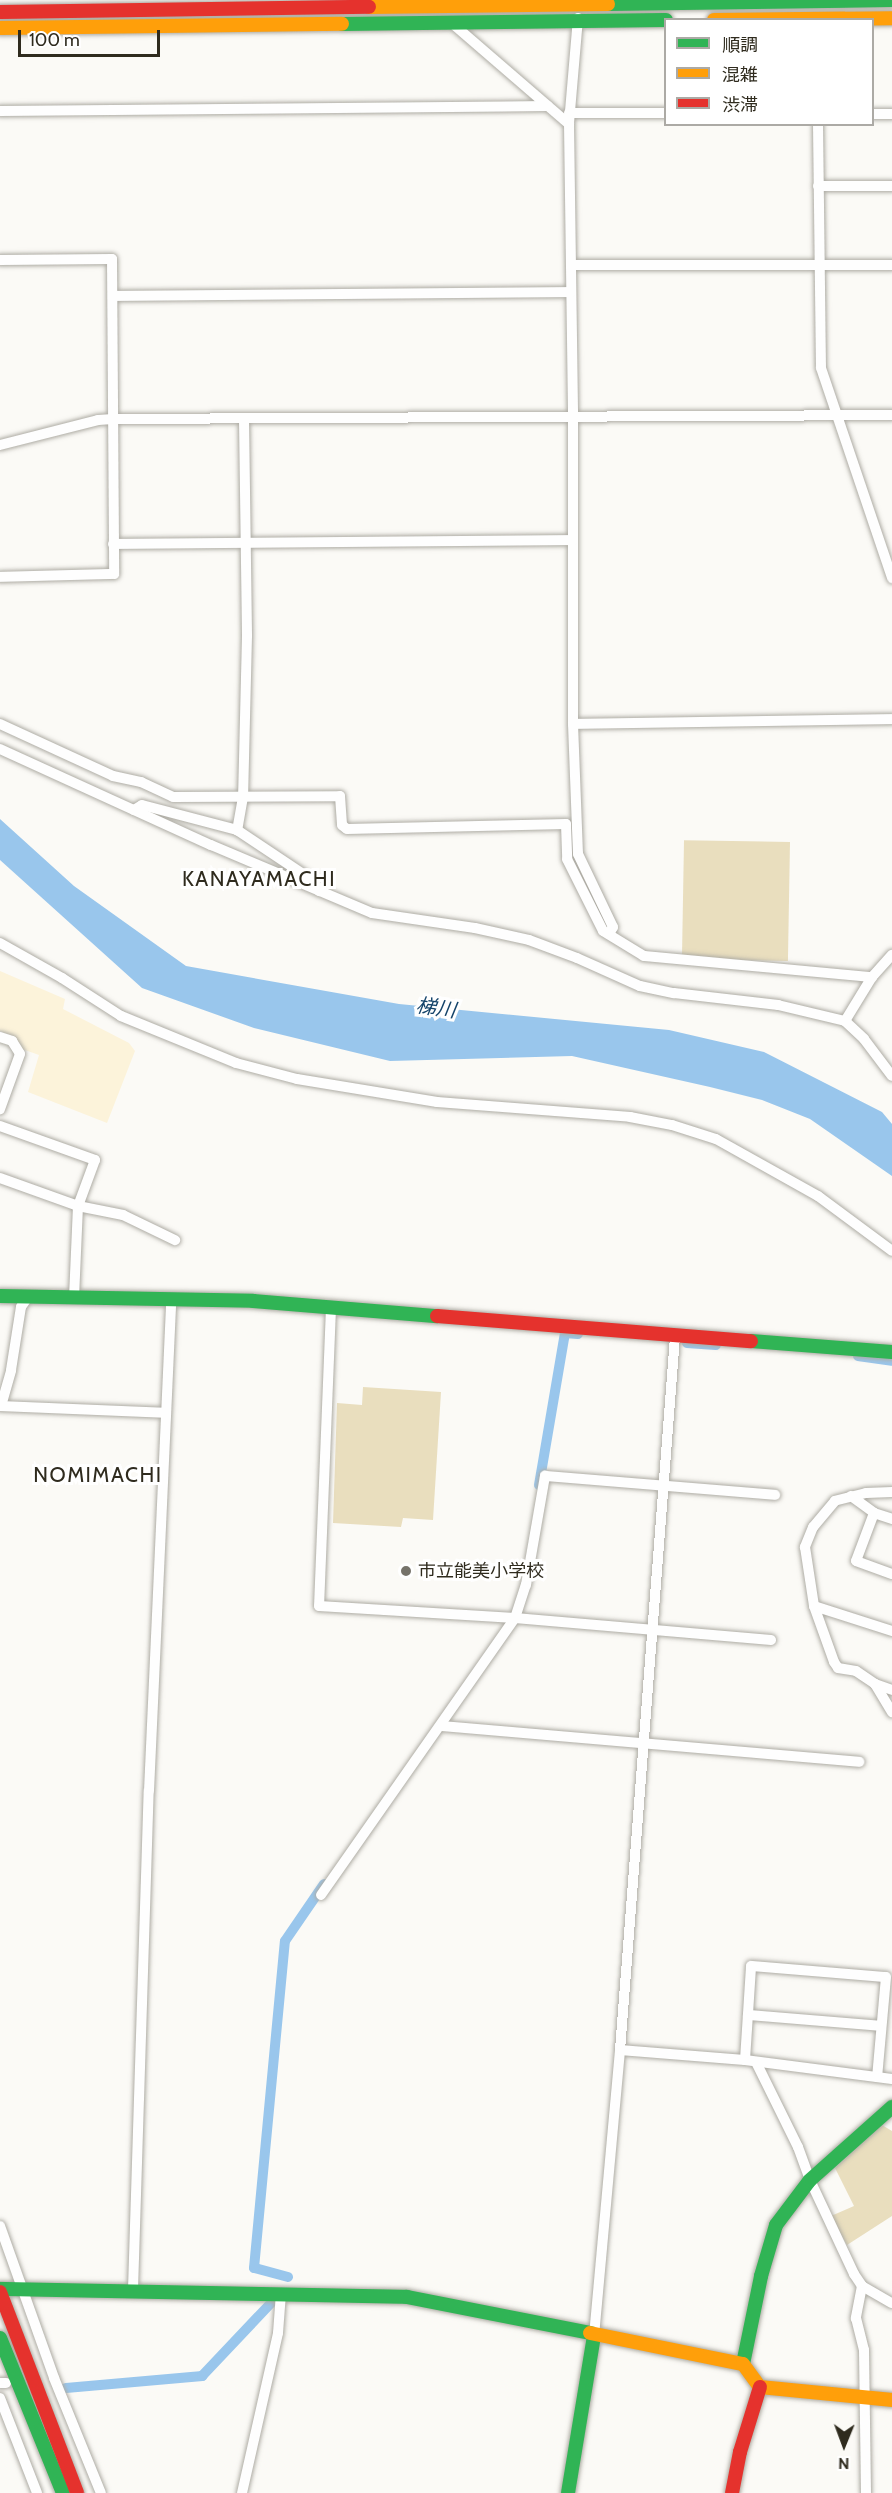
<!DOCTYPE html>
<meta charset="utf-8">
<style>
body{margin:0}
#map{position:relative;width:892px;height:2493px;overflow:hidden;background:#fbfaf6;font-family:Cabin,"Noto Sans JP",sans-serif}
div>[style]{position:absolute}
.built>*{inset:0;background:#fcf3da}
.green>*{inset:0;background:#e9debe;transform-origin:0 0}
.water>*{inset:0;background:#99c6ec}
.canal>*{height:10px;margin:-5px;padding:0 5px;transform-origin:5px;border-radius:5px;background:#99c6ec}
.roads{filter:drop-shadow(0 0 2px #aeaca4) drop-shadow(0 0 2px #aeaca4)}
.street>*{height:10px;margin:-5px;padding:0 5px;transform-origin:5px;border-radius:5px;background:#fefefe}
.fast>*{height:14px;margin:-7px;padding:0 7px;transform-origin:7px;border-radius:7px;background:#30b455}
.slow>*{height:14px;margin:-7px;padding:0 7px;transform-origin:7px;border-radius:7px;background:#ff9f0a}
.jam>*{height:14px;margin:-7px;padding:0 7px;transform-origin:7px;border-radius:7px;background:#e5322d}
.dots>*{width:16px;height:16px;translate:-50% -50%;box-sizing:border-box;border:3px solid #fff;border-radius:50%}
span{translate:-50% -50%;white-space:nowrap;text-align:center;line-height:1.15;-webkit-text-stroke:6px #fff;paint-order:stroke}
.poi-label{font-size:18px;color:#2f2b1e}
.left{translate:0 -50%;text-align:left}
.water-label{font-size:20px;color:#15446a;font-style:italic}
.quarter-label{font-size:21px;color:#2f2b1e;letter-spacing:1.5px}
.legend{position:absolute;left:664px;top:18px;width:210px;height:108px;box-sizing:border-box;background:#fff;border:2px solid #acaaa5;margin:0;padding:8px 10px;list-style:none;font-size:18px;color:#2f2b1e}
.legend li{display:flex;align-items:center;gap:12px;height:30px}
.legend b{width:30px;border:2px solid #acaaa5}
.north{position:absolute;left:814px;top:2415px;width:60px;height:60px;-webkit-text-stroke:4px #fff;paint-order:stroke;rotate:181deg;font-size:16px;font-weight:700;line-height:24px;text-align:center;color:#2f2b1e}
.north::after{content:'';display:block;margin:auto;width:21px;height:27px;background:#2f2b1e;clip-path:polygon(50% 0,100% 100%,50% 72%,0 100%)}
.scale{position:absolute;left:18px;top:30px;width:142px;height:27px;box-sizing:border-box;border:3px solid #2f2b1e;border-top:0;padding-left:8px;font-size:18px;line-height:21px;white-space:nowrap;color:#2f2b1e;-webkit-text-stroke:4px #fff;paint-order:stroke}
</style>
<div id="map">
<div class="built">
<i style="clip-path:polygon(0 971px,65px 999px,63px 1009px,129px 1043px,135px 1051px,107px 1123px,28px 1092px,39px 1055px,22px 1049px,13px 1036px,0 1031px)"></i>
</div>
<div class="green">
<i style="left:790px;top:842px;width:119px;height:106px;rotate:91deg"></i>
<i style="clip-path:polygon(363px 1387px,441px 1392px,433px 1520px,403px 1518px,401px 1527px,333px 1523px,337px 1403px,362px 1405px)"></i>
<i style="clip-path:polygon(882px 2125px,892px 2131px,892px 2216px,847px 2245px,831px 2216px,854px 2206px,835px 2168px)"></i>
</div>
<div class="water">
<i style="clip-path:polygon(0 819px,74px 886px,186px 966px,399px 1004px,669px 1030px,764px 1052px,882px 1112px,892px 1124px,892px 1176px,810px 1119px,762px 1100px,710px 1087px,572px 1056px,390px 1061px,254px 1028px,142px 988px,0 860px)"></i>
</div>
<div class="canal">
<i style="left:687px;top:1343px;width:29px;rotate:4deg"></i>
<i style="left:858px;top:1356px;width:34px;rotate:8deg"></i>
<i style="left:539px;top:1485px;width:154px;rotate:-80.3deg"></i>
<i style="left:565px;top:1333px;width:13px;rotate:4deg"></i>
<i style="left:288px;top:2277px;width:35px;rotate:-165deg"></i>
<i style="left:254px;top:2268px;width:328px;rotate:-84.6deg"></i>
<i style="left:285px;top:1941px;width:69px;rotate:-55.6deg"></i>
<i style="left:66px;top:2388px;width:137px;rotate:-5deg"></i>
<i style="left:202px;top:2376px;width:100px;rotate:-46.6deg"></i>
</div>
<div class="roads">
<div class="street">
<i style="left:578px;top:18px;width:106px;rotate:94.9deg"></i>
<i style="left:569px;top:124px;width:293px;rotate:89.2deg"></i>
<i style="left:573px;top:417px;width:307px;rotate:90deg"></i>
<i style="left:573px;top:724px;width:130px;rotate:87.8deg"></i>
<i style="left:578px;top:854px;width:81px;rotate:64.4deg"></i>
<i style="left:613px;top:927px;width:8px;rotate:120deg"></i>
<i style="left:453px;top:24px;width:153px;rotate:40.8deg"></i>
<i style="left:0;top:111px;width:548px;rotate:-0.52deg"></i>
<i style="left:569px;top:113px;width:97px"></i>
<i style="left:872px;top:114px;width:20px"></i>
<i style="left:818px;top:124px;width:244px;rotate:89.3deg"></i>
<i style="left:821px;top:368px;width:222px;rotate:71.3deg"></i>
<i style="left:818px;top:186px;width:74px"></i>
<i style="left:0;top:260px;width:112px;rotate:-0.5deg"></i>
<i style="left:112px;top:259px;width:315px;rotate:89.6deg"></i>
<i style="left:114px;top:574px;width:114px;rotate:178.5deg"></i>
<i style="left:571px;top:265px;width:321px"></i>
<i style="left:113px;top:296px;width:458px;rotate:-0.5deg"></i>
<i style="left:244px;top:419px;width:217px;rotate:89.2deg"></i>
<i style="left:247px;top:636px;width:161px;rotate:91.4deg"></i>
<i style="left:243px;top:797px;width:34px;rotate:100deg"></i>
<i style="left:237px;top:830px;width:94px;rotate:33.7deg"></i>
<i style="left:315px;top:882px;width:10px;rotate:66deg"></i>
<i style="left:0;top:445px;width:101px;rotate:-14.3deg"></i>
<i style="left:98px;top:420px;width:15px;rotate:-4deg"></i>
<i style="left:113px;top:419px;width:779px;rotate:-0.29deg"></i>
<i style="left:113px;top:544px;width:460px;rotate:-0.5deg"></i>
<i style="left:0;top:724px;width:124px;rotate:24.7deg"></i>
<i style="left:113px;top:776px;width:29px;rotate:12deg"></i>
<i style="left:141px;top:782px;width:35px;rotate:25deg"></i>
<i style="left:173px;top:797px;width:167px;rotate:-0.3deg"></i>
<i style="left:340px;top:796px;width:29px;rotate:86deg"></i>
<i style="left:342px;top:825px;width:6px;rotate:39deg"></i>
<i style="left:347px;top:829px;width:219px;rotate:-1.3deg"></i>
<i style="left:566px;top:824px;width:35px;rotate:88deg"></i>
<i style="left:567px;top:859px;width:80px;rotate:63.4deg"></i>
<i style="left:603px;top:931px;width:48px;rotate:31.4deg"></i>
<i style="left:644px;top:956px;width:229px;rotate:5.3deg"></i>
<i style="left:573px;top:724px;width:319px;rotate:-0.9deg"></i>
<i style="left:0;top:749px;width:232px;rotate:24.5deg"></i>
<i style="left:211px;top:845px;width:175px;rotate:22.9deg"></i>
<i style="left:372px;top:913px;width:104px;rotate:8.3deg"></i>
<i style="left:475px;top:928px;width:55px;rotate:12.5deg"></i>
<i style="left:529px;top:940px;width:51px;rotate:20.6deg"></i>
<i style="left:577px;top:958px;width:69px;rotate:24deg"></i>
<i style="left:640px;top:986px;width:35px;rotate:12deg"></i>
<i style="left:674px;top:993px;width:105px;rotate:6.6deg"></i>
<i style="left:778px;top:1005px;width:69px;rotate:13.4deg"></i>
<i style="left:845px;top:1021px;width:26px;rotate:43deg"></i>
<i style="left:864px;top:1039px;width:46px;rotate:52.9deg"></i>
<i style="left:134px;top:810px;width:9px;rotate:-32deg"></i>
<i style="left:142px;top:805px;width:98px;rotate:14.7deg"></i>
<i style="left:0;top:943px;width:71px;rotate:29.4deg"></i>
<i style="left:62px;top:978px;width:70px;rotate:32.8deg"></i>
<i style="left:121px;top:1016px;width:124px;rotate:22.2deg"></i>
<i style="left:236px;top:1063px;width:63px;rotate:14.7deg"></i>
<i style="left:297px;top:1079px;width:142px;rotate:9.3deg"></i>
<i style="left:437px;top:1102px;width:194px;rotate:4.4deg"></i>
<i style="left:630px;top:1117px;width:43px;rotate:10.8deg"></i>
<i style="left:672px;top:1125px;width:46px;rotate:17.7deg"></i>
<i style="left:716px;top:1139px;width:117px;rotate:29.2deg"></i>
<i style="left:818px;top:1196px;width:92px;rotate:36.6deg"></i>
<i style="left:845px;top:1021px;width:52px;rotate:-58.5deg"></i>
<i style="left:872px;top:977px;width:30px;rotate:-48deg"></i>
<i style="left:0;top:1037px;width:13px;rotate:18deg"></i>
<i style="left:12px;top:1041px;width:15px;rotate:58deg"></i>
<i style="left:20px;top:1054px;width:59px;rotate:110deg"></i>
<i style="left:0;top:1126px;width:101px;rotate:19.7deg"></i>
<i style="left:95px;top:1160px;width:49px;rotate:110.3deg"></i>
<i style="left:78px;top:1206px;width:92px;rotate:92.5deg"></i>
<i style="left:0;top:1178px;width:83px;rotate:19.7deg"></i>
<i style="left:78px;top:1206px;width:46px;rotate:11.3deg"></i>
<i style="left:123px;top:1215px;width:58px;rotate:25.7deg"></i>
<i style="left:331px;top:1308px;width:298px;rotate:92.3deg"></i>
<i style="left:319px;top:1606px;width:196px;rotate:3.5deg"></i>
<i style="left:515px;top:1618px;width:257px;rotate:4.9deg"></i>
<i style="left:0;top:1406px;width:164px;rotate:2.4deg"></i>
<i style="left:1px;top:1406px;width:37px;rotate:-74deg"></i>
<i style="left:11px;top:1370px;width:64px;rotate:-81deg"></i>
<i style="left:21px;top:1307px;width:12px;rotate:-55deg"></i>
<i style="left:892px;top:1492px;width:26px;rotate:178deg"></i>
<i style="left:866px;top:1493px;width:32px;rotate:166deg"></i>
<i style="left:835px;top:1501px;width:34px;rotate:130deg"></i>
<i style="left:813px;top:1527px;width:22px;rotate:112deg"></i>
<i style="left:805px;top:1547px;width:60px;rotate:81.3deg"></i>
<i style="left:814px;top:1606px;width:59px;rotate:70.3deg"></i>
<i style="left:834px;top:1662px;width:7px;rotate:56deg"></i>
<i style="left:838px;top:1668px;width:18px;rotate:9deg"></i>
<i style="left:856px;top:1671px;width:23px;rotate:34deg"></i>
<i style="left:875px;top:1684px;width:33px;rotate:59deg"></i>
<i style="left:851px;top:1496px;width:29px;rotate:36deg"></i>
<i style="left:874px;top:1513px;width:19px;rotate:18deg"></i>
<i style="left:874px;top:1513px;width:51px;rotate:110.6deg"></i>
<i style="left:856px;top:1561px;width:38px;rotate:20deg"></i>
<i style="left:814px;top:1606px;width:82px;rotate:17.8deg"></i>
<i style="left:875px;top:1684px;width:18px;rotate:19deg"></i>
<i style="left:441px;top:1726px;width:420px;rotate:4.9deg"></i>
<i style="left:321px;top:1895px;width:338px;rotate:-55deg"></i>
<i style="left:515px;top:1618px;width:35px;rotate:-72deg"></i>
<i style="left:526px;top:1585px;width:111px;rotate:-80.1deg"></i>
<i style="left:545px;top:1476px;width:231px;rotate:4.7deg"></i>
<i style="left:748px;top:2015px;width:133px;rotate:4.7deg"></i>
<i style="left:620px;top:2050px;width:715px;rotate:-85.59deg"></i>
<i style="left:745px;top:2060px;width:94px;rotate:-86.3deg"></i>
<i style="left:751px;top:1966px;width:135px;rotate:4.7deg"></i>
<i style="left:886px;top:1977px;width:100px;rotate:95.1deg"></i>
<i style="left:756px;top:2062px;width:95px;rotate:63.7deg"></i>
<i style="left:798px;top:2147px;width:35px;rotate:70deg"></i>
<i style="left:810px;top:2180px;width:104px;rotate:64.9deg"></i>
<i style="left:854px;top:2274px;width:14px;rotate:56deg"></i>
<i style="left:862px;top:2286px;width:34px;rotate:30deg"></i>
<i style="left:0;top:2226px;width:161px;rotate:70.4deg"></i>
<i style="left:54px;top:2378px;width:124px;rotate:67.8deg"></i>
<i style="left:862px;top:2286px;width:33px;rotate:101deg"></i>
<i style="left:856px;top:2318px;width:33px;rotate:76deg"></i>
<i style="left:864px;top:2350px;width:143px;rotate:89.2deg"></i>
<i style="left:133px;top:2290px;width:499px;rotate:-88.2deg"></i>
<i style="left:149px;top:1791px;width:492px;rotate:-87.4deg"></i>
<i style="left:594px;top:2336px;width:287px;rotate:-84.8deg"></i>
<i style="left:620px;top:2050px;width:125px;rotate:4.6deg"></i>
<i style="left:745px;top:2060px;width:148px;rotate:7.4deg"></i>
<i style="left:0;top:2383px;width:6px"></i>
<i style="left:0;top:2398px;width:102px;rotate:68.7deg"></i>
<i style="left:242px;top:2493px;width:164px;rotate:-77.3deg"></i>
<i style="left:278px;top:2333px;width:40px;rotate:-85.7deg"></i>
</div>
<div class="fast">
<i style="left:608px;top:4px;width:284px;rotate:-0.8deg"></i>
<i style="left:342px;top:24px;width:324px;rotate:-0.7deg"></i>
<i style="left:0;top:1296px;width:253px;rotate:1.1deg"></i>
<i style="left:253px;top:1301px;width:185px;rotate:4.7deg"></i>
<i style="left:751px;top:1341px;width:141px;rotate:4.5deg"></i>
<i style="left:0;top:2289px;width:407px;rotate:1.1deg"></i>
<i style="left:407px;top:2297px;width:187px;rotate:11.1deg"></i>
<i style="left:0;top:2338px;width:167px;rotate:67.9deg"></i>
<i style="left:743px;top:2364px;width:90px;rotate:-78.4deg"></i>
<i style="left:761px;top:2276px;width:53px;rotate:-73.6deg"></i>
<i style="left:776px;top:2225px;width:56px;rotate:-52.9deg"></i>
<i style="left:810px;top:2180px;width:110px;rotate:-41.7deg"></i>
<i style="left:568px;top:2493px;width:159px;rotate:-80.6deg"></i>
</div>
<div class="slow">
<i style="left:369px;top:7px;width:239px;rotate:-0.7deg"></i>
<i style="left:714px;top:20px;width:178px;rotate:-0.6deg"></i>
<i style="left:0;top:28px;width:342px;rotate:-0.7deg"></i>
<i style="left:590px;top:2333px;width:156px;rotate:11.5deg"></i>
<i style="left:743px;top:2364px;width:29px;rotate:54deg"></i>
<i style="left:760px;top:2387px;width:133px;rotate:5.6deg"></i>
</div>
<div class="jam">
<i style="left:0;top:12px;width:369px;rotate:-0.8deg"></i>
<i style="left:437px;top:1316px;width:315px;rotate:4.6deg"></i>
<i style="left:0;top:2292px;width:215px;rotate:69deg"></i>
<i style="left:732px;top:2493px;width:42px;rotate:-79deg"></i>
<i style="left:740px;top:2452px;width:68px;rotate:-72.9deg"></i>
</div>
</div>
<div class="dots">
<i style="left:406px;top:1571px;background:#76736a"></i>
</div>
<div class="poi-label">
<span class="left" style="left:418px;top:1571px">市立能美小学校</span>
</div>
<div class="water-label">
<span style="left:436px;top:1008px;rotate:8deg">梯川</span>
</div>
<div class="quarter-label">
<span style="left:259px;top:879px">KANAYAMACHI</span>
<span style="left:98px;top:1475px">NOMIMACHI</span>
</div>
<ul class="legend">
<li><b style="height:8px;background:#30b455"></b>順調</li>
<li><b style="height:8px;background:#ff9f0a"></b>混雑</li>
<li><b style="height:8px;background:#e5322d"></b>渋滞</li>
</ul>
<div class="north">N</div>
<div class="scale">100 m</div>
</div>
